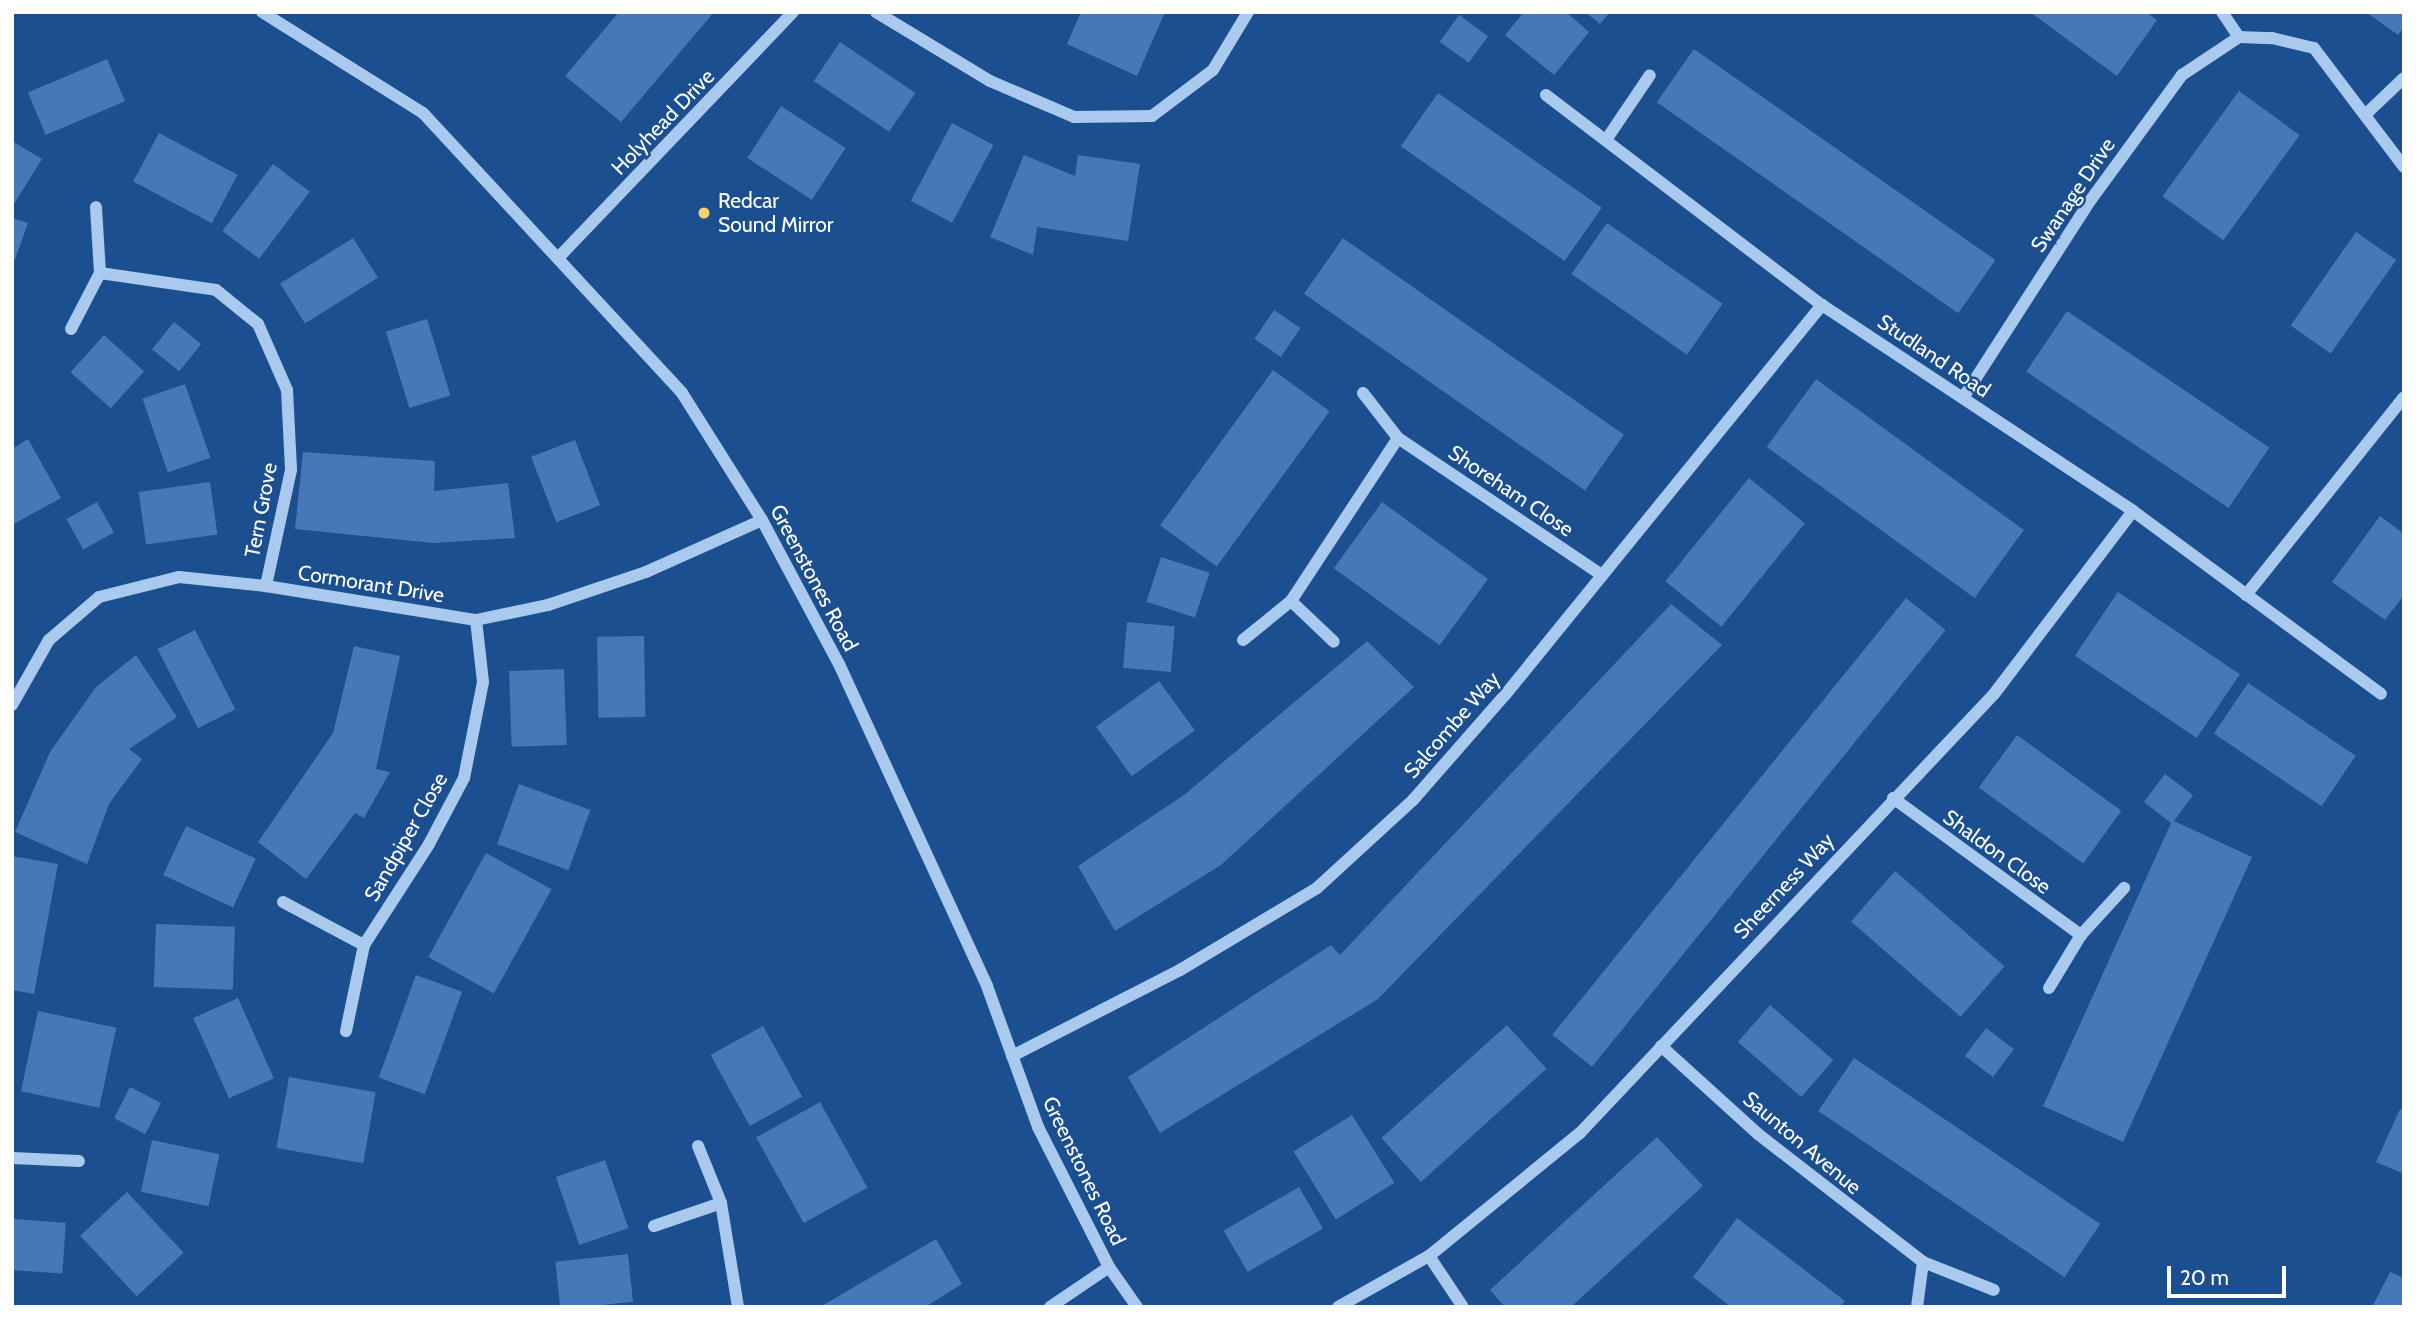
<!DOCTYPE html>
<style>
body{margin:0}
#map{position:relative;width:2416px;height:1319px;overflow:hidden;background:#1b4f8f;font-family:Cabin,sans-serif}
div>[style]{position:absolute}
.building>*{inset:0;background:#4478b7;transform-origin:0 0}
.minor>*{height:12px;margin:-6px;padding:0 6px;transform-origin:6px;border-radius:6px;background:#a9c9ee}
.dots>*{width:19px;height:19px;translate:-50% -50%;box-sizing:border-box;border:4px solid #1b4f8f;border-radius:50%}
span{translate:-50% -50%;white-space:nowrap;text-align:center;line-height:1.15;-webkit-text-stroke:5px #1b4f8f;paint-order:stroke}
.street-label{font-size:21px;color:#fff}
.poi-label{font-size:21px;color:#fff}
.left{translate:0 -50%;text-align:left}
.frame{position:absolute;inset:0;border:14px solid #fff;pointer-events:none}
.scale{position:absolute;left:2167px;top:1266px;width:119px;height:32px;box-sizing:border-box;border:4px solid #fff;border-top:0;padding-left:9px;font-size:21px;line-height:24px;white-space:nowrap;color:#fff;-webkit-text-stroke:5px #1b4f8f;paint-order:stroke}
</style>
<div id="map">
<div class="building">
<i style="clip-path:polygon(619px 12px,714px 12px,621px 122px,565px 76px)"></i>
<i style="clip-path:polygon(1081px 12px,1165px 12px,1137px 76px,1067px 44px)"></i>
<i style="clip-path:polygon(1524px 12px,1566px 12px,1589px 32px,1554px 75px,1505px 35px)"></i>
<i style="clip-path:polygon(1585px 12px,1610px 12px,1600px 24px)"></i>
<i style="clip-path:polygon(2030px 12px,2146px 12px,2157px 20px,2117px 76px)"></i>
<i style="clip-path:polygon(2366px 12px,2404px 12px,2404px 27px,2398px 35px)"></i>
<i style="left:1459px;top:15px;width:36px;height:33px;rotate:36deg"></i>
<i style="left:840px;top:42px;width:91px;height:47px;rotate:34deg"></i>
<i style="left:1694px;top:49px;width:368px;height:65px;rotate:35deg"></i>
<i style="left:107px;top:59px;width:46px;height:86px;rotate:67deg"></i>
<i style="left:2239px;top:91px;width:75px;height:130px;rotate:36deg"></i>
<i style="left:1438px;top:93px;width:200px;height:65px;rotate:35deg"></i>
<i style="left:781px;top:106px;width:77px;height:62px;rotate:33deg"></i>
<i style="left:952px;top:123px;width:47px;height:88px;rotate:28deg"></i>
<i style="left:159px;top:133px;width:89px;height:55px;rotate:28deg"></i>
<i style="clip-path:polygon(12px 141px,42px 159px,14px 204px,12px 203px)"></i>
<i style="clip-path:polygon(1024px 155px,1075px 176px,1078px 155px,1140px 164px,1128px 241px,1037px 227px,1033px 255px,990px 237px)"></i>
<i style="left:273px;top:164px;width:46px;height:84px;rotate:37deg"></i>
<i style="clip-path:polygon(12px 218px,28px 223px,13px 265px,12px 265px)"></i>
<i style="left:1607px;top:223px;width:141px;height:62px;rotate:35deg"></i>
<i style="left:2356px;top:232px;width:49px;height:114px;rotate:35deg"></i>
<i style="left:353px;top:238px;width:47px;height:86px;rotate:58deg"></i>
<i style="left:1343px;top:238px;width:343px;height:68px;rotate:35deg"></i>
<i style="left:1274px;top:310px;width:32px;height:35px;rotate:34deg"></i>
<i style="left:2067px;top:311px;width:244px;height:73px;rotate:34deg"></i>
<i style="left:427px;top:319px;width:80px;height:43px;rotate:73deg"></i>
<i style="left:174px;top:322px;width:35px;height:35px;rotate:39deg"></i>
<i style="left:104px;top:335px;width:54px;height:50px;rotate:42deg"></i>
<i style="left:1273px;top:370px;width:70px;height:192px;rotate:36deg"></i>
<i style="left:1816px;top:379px;width:257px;height:84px;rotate:36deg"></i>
<i style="left:185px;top:384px;width:78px;height:45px;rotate:71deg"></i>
<i style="clip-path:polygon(28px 439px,61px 498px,12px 525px,12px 449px)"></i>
<i style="left:575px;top:440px;width:70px;height:47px;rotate:69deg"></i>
<i style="clip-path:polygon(303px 452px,435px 461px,434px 491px,508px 483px,515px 538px,433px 543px,295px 529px)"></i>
<i style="left:1749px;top:478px;width:72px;height:133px;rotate:39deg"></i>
<i style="left:210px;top:482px;width:53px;height:72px;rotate:82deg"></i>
<i style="left:97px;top:502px;width:35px;height:35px;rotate:61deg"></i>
<i style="left:1382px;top:502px;width:131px;height:82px;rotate:36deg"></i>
<i style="clip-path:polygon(2380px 516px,2404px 534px,2404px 595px,2385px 620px,2332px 582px)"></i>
<i style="left:1161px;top:557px;width:51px;height:47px;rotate:18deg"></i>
<i style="left:2118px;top:592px;width:147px;height:77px;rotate:34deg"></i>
<i style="left:1906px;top:598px;width:51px;height:562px;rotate:39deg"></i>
<i style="clip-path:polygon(1671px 604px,1722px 645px,1378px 999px,1160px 1133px,1128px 1077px,1331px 945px,1340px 955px)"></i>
<i style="left:1127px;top:622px;width:48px;height:46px;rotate:5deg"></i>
<i style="left:195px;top:630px;width:89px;height:42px;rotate:63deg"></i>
<i style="left:644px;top:636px;width:81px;height:47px;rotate:89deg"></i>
<i style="clip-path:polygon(1367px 641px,1414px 687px,1221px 865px,1115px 931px,1078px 866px,1184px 795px)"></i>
<i style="clip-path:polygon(354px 646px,400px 656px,376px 769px,390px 772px,364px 818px,355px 813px,306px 879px,258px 842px,333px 733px)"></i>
<i style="clip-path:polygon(136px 655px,177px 717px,129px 749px,142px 759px,109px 804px,87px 864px,15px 832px,50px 752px,96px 687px)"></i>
<i style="left:564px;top:669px;width:76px;height:55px;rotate:88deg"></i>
<i style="left:1159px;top:681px;width:61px;height:78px;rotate:54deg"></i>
<i style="left:2248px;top:683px;width:130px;height:61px;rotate:34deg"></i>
<i style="left:2017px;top:735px;width:129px;height:65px;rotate:36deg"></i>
<i style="clip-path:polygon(2165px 774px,2193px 795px,2174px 821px,2252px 857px,2123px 1142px,2043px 1106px,2171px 823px,2144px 802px)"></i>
<i style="left:519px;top:784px;width:76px;height:64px;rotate:20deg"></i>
<i style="left:186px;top:826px;width:77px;height:54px;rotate:25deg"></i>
<i style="left:486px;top:853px;width:75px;height:119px;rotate:29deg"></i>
<i style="clip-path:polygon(12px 856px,58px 864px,34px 994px,12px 990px)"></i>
<i style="left:1895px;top:871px;width:145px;height:67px;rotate:41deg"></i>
<i style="left:156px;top:924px;width:79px;height:63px;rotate:2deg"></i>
<i style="left:416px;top:975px;width:49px;height:109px;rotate:20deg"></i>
<i style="left:238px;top:998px;width:88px;height:49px;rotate:66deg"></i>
<i style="left:1770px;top:1005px;width:84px;height:49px;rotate:41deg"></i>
<i style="left:38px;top:1011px;width:80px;height:82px;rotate:12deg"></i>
<i style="left:1507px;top:1025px;width:59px;height:169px;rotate:48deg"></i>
<i style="left:763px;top:1026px;width:81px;height:60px;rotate:61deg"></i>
<i style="left:1986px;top:1028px;width:35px;height:35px;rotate:37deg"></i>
<i style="left:1854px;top:1058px;width:297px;height:64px;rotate:34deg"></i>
<i style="left:289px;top:1077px;width:88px;height:72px;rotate:10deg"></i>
<i style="left:130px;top:1087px;width:35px;height:35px;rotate:27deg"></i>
<i style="left:820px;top:1102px;width:98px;height:73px;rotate:61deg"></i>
<i style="clip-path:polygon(2400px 1109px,2404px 1111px,2402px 1173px,2376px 1162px)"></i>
<i style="left:1352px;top:1115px;width:80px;height:69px;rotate:58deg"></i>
<i style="clip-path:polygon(1657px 1137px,1703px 1186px,1571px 1307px,1505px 1307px,1490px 1290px)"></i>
<i style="left:152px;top:1140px;width:69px;height:53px;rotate:12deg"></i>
<i style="left:605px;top:1160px;width:72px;height:52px;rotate:71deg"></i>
<i style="left:1299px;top:1187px;width:48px;height:87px;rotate:60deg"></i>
<i style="left:127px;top:1192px;width:83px;height:64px;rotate:47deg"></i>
<i style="clip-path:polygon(1737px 1218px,1845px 1301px,1840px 1307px,1731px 1307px,1693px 1277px)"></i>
<i style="left:13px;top:1219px;width:53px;height:51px;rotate:4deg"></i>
<i style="clip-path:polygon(936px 1239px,962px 1284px,925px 1307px,820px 1307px)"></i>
<i style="left:628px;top:1254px;width:48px;height:73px;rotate:84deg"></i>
<i style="clip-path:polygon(2390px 1272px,2404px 1278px,2404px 1307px,2372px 1307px)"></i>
</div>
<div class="minor">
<i style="left:262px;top:12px;width:190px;rotate:32.1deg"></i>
<i style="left:423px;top:113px;width:381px;rotate:47.2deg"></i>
<i style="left:682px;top:393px;width:150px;rotate:57.8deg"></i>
<i style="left:762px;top:520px;width:163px;rotate:61.9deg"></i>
<i style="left:839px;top:664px;width:354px;rotate:65.3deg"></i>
<i style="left:987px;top:986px;width:150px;rotate:70.1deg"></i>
<i style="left:1038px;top:1127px;width:157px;rotate:63.1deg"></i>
<i style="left:1109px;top:1267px;width:49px;rotate:55deg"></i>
<i style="left:876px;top:12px;width:133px;rotate:31.2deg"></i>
<i style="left:990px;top:81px;width:91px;rotate:23.2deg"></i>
<i style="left:1074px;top:117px;width:78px;rotate:-0.7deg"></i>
<i style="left:1152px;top:116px;width:76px;rotate:-37deg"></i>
<i style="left:1213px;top:70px;width:68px;rotate:-58.9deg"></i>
<i style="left:2222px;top:12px;width:30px;rotate:56deg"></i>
<i style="left:1546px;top:95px;width:347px;rotate:37.3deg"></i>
<i style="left:1822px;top:305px;width:373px;rotate:33.5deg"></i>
<i style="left:2133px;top:511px;width:308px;rotate:36.4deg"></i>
<i style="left:2366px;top:114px;width:52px;rotate:-43.5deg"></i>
<i style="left:1606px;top:140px;width:78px;rotate:-55.9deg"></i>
<i style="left:559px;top:257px;width:339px;rotate:-46.3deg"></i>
<i style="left:100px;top:273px;width:117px;rotate:8.3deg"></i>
<i style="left:216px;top:290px;width:54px;rotate:39deg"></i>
<i style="left:258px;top:324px;width:72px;rotate:66.3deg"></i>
<i style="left:287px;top:390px;width:80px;rotate:87.1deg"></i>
<i style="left:291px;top:470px;width:119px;rotate:102.2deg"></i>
<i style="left:71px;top:329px;width:63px;rotate:-62.6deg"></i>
<i style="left:100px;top:273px;width:66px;rotate:-93.5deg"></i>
<i style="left:1363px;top:393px;width:57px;rotate:52.1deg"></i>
<i style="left:1398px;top:438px;width:246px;rotate:33.9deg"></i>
<i style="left:1963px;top:398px;width:234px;rotate:-57.2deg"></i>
<i style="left:2090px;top:201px;width:156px;rotate:-53.9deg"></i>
<i style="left:2182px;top:75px;width:69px;rotate:-33.7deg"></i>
<i style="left:2239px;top:37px;width:33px;rotate:2deg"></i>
<i style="left:2272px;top:38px;width:43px;rotate:13.4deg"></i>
<i style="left:2314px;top:48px;width:149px;rotate:52.9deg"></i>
<i style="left:2246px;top:595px;width:253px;rotate:-51.4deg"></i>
<i style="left:1291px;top:601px;width:59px;rotate:43.6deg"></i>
<i style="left:1243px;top:640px;width:62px;rotate:-39.1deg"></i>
<i style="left:1291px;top:601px;width:195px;rotate:-56.7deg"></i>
<i style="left:12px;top:705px;width:75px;rotate:-60.4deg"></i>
<i style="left:49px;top:640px;width:66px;rotate:-40.7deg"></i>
<i style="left:99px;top:597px;width:82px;rotate:-14deg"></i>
<i style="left:179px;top:577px;width:87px;rotate:5.9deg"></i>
<i style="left:266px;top:586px;width:213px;rotate:9.2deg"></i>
<i style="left:476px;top:620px;width:74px;rotate:-11.8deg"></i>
<i style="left:548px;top:605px;width:103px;rotate:-18.6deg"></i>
<i style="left:646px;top:572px;width:127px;rotate:-24.1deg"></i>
<i style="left:1893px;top:798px;width:233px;rotate:36.1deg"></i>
<i style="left:283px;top:902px;width:92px;rotate:28deg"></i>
<i style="left:364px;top:945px;width:88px;rotate:101.8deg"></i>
<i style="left:364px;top:945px;width:120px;rotate:-57.2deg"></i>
<i style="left:429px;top:844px;width:75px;rotate:-62.1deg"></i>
<i style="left:464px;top:778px;width:98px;rotate:-78.8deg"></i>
<i style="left:483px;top:682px;width:62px;rotate:-96.4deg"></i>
<i style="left:2049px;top:988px;width:62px;rotate:-58.9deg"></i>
<i style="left:2081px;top:935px;width:64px;rotate:-47.5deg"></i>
<i style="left:1661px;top:1046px;width:131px;rotate:42.2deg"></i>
<i style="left:1758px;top:1134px;width:209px;rotate:37.8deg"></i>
<i style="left:1923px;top:1262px;width:45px;rotate:97.6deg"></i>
<i style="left:1012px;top:1056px;width:189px;rotate:-27.1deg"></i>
<i style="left:1180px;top:970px;width:160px;rotate:-30.9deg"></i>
<i style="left:1317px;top:888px;width:130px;rotate:-42.5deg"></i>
<i style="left:1413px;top:800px;width:140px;rotate:-48.8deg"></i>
<i style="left:1505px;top:695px;width:503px;rotate:-50.9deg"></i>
<i style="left:698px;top:1146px;width:61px;rotate:68deg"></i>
<i style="left:721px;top:1203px;width:105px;rotate:80.7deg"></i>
<i style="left:12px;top:1158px;width:67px;rotate:2.6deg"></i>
<i style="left:654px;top:1226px;width:71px;rotate:-18.9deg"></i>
<i style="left:1429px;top:1256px;width:61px;rotate:56.3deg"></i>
<i style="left:1923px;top:1262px;width:76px;rotate:21.5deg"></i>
<i style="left:1050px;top:1307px;width:71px;rotate:-34.1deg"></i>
<i style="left:1338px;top:1307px;width:104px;rotate:-29.3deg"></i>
<i style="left:1429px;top:1256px;width:195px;rotate:-39.2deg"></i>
<i style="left:1580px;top:1133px;width:603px;rotate:-46.68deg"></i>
<i style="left:1994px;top:694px;width:230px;rotate:-52.8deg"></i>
</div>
<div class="dots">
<i style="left:704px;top:213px;background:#ffd166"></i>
</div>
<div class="street-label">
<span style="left:663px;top:122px;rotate:-46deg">Holyhead Drive</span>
<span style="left:2073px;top:195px;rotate:-56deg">Swanage Drive</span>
<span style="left:1934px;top:356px;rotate:34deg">Studland Road</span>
<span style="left:1511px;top:491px;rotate:34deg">Shoreham Close</span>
<span style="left:261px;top:510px;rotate:-79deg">Tern Grove</span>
<span style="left:814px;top:578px;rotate:62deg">Greenstones Road</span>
<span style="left:371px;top:584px;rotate:9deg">Cormorant Drive</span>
<span style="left:1452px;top:725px;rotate:-49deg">Salcombe Way</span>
<span style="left:406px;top:837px;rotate:-60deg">Sandpiper Close</span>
<span style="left:1997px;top:852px;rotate:36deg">Shaldon Close</span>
<span style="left:1784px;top:886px;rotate:-47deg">Sheerness Way</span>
<span style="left:1802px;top:1143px;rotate:40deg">Saunton Avenue</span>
<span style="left:1084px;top:1171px;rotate:64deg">Greenstones Road</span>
</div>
<div class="poi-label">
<span class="left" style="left:718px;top:213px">Redcar<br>Sound Mirror</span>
</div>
<div class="frame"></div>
<div class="scale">20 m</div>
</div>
